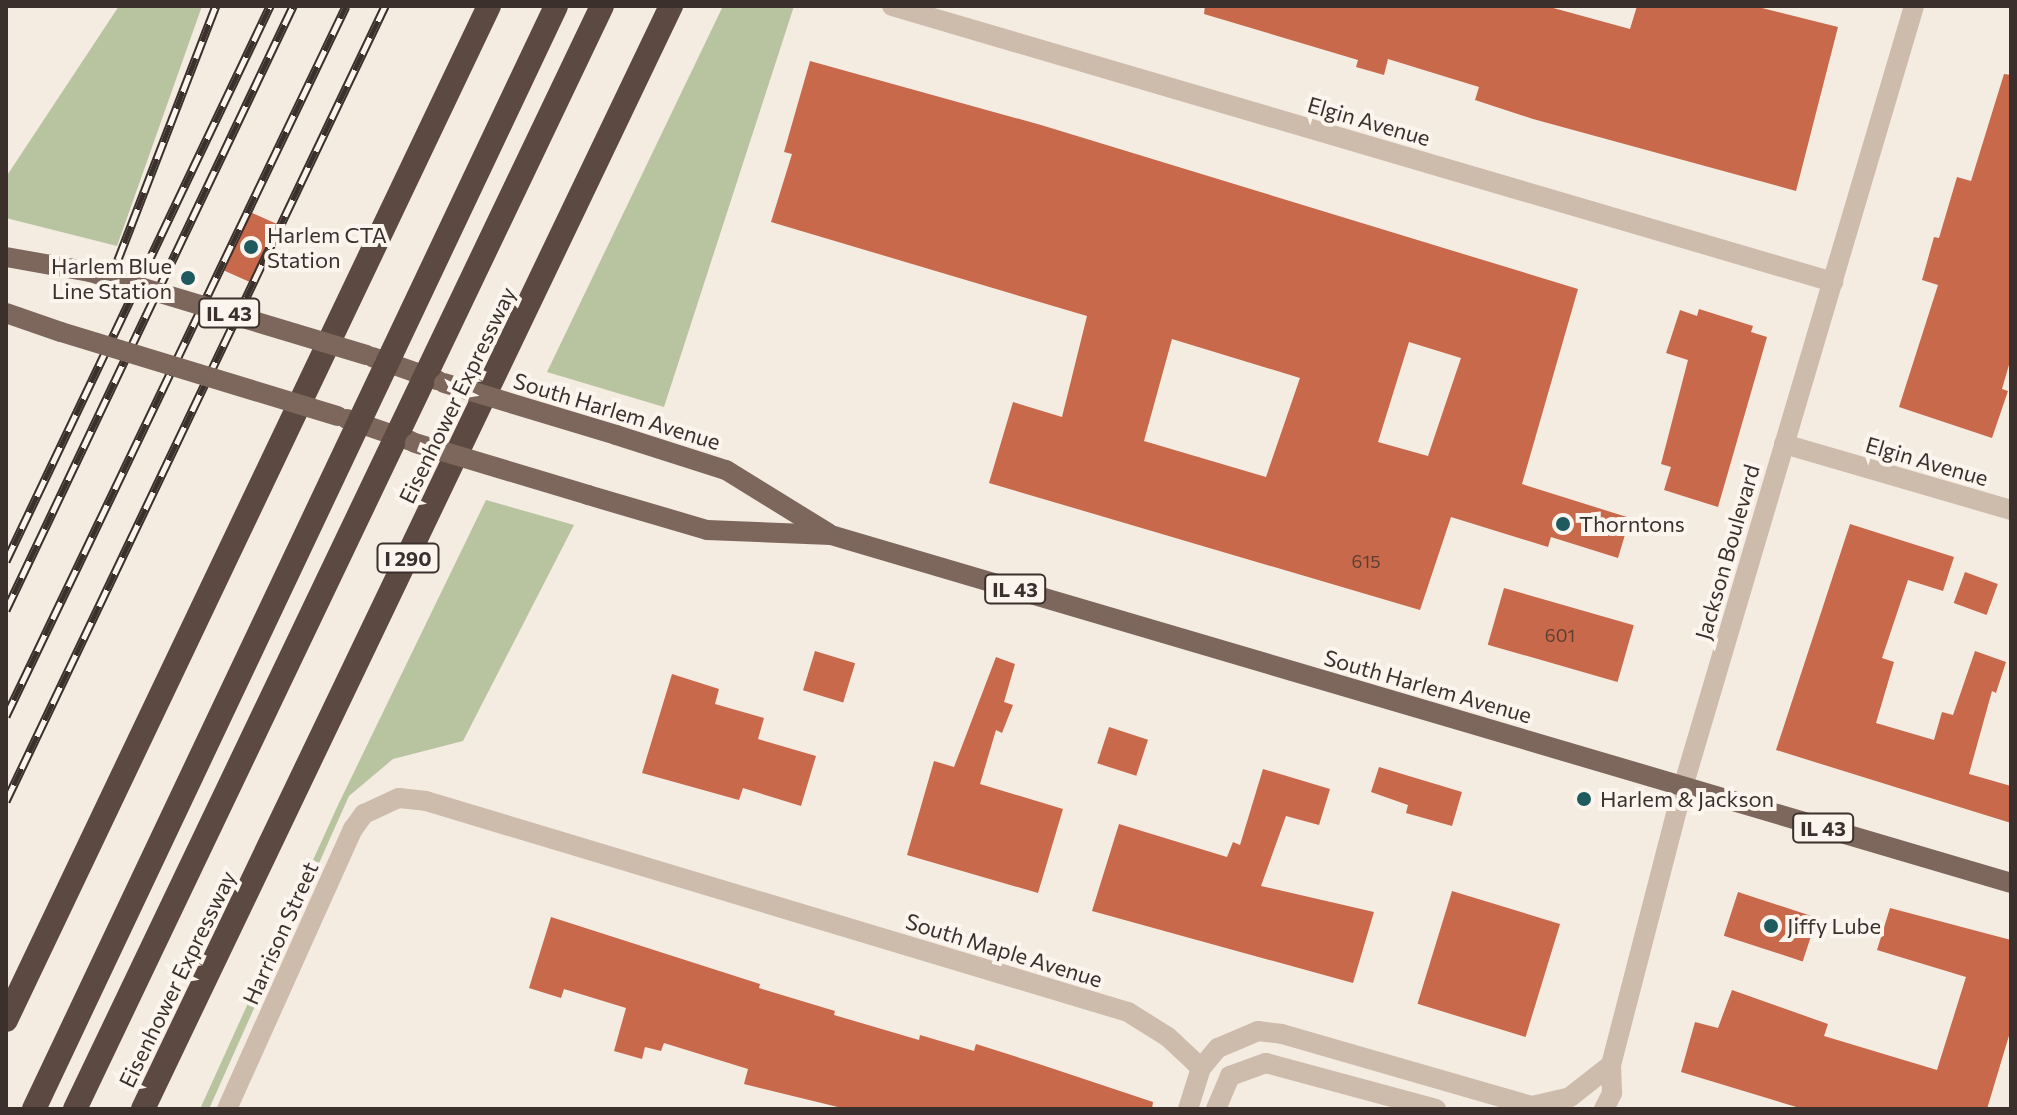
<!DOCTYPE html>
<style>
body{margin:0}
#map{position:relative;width:2017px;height:1115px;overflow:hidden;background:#f4ebe1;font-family:Commissioner,sans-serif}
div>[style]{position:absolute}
.green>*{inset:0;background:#b8c4a0}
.building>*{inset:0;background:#c8694b;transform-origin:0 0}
.minor>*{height:20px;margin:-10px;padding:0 10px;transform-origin:10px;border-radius:10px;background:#cdbbac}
.tertiary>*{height:20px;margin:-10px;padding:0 10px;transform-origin:10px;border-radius:10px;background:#cdbbac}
.primary>*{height:20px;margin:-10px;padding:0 10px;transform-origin:10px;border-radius:10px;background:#7d675c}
.motorway>*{height:24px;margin:-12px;padding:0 12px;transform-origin:12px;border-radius:12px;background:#5c4a42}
.rail>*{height:9px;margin-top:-4.5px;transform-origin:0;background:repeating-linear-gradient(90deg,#fbf5ee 0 18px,#3b302b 0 36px);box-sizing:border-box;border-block:2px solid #3b302b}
.primary-bridge>*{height:20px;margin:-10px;padding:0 10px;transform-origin:10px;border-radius:10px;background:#7d675c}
.dots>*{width:22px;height:22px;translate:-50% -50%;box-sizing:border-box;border:4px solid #fbf5ee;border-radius:50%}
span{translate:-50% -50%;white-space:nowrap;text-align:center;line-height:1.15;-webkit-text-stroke:8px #fbf5ee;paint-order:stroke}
.number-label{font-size:18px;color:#5e3e33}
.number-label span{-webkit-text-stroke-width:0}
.shield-label span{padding:2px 6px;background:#fbf5ee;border:2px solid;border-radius:6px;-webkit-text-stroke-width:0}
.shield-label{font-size:20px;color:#3b302b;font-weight:700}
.street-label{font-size:22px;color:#3b302b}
.poi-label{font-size:22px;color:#3b302b}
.left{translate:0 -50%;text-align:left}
.right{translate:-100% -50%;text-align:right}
.frame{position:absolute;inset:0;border:8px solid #3b302b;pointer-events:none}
</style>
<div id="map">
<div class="green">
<i style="clip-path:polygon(119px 6px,202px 6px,117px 246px,6px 218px,6px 177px)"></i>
<i style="clip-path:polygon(723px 6px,794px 6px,664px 407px,547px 372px)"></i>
<i style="clip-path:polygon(486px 500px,574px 525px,463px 741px,393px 759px,349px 796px,209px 1109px,200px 1109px,338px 805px)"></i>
</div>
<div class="building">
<i style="clip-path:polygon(1205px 6px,1546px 6px,1630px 29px,1637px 6px,1754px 6px,1838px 27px,1796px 191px,1533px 119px,1475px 100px,1479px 87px,1388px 59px,1384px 75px,1356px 67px,1358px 60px,1204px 14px)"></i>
<i style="clip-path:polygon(evenodd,810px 61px,1041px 125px,1578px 289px,1522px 484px,1630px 518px,1618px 558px,1551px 537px,1548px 547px,1451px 517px,1420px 610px,989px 483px,1013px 402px,1062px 417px,1087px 316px,771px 222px,792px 154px,784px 152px,810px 61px,1172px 339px,1300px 378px,1266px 477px,1144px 441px,1172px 339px,810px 61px,1409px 342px,1461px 358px,1428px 456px,1378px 442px,1409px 342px)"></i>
<i style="clip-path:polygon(2004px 74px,2011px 75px,2011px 358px,2002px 389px,2008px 391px,1992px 438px,1899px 407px,1938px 285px,1922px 280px,1934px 237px,1939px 238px,1957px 177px,1971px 181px)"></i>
<i style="left:250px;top:212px;width:32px;height:64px;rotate:24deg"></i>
<i style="clip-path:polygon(1699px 309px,1753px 326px,1751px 332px,1767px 337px,1718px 507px,1664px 490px,1671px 467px,1661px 464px,1688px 360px,1666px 353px,1680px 310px,1697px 316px)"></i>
<i style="clip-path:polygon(1850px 524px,1954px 557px,1943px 591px,1908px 580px,1882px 658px,1894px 662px,1876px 723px,1934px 740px,1942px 712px,1953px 715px,1975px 651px,2006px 662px,1996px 693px,1992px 691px,1969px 774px,2011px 786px,2011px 823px,1776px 750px)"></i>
<i style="left:1965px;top:572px;width:35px;height:33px;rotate:20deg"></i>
<i style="left:1504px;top:588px;width:135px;height:59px;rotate:16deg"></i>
<i style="left:815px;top:651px;width:42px;height:41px;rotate:17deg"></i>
<i style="clip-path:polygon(996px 657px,1015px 664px,1004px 702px,1013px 705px,1002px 733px,996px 730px,980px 784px,1063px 809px,1038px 893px,907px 855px,934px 761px,954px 767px)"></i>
<i style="clip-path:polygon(672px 674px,719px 689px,715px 704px,764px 718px,758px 739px,816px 756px,801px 806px,743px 788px,739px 800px,642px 773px)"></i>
<i style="left:1109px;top:727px;width:41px;height:38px;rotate:18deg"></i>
<i style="clip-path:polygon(1379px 767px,1462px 792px,1452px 826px,1406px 813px,1408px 805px,1371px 792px)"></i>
<i style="clip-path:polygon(1263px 769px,1330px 789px,1319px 825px,1286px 816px,1261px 886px,1374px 912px,1353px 983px,1092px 911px,1119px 824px,1227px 857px,1233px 842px,1240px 845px)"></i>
<i style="left:1452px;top:891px;width:113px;height:118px;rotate:17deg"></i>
<i style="left:1738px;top:892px;width:83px;height:46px;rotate:18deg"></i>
<i style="clip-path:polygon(1890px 908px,2011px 940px,2011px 1029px,1987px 1109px,1803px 1109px,1681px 1072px,1695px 1022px,1718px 1028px,1732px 990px,1828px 1024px,1824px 1036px,1937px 1070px,1966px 977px,1877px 950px)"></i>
<i style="clip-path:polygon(551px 917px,760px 984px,759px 988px,835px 1011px,834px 1015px,919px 1040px,920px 1035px,974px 1051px,976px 1044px,1042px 1065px,1153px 1102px,1152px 1109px,846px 1109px,744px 1084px,748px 1069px,664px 1043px,661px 1051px,645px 1047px,642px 1059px,614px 1051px,626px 1008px,564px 989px,561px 998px,529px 988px)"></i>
</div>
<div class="minor">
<i style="left:892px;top:6px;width:981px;rotate:16.35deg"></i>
<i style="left:1784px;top:444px;width:236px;rotate:16.2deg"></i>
<i style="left:227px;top:1109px;width:307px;rotate:-65.8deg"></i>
<i style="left:353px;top:829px;width:19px;rotate:-54deg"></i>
<i style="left:364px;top:814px;width:38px;rotate:-25deg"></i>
<i style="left:399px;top:798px;width:27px;rotate:6deg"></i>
<i style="left:426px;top:801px;width:733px;rotate:16.73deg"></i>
<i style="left:1128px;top:1012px;width:47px;rotate:32deg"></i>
<i style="left:1168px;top:1037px;width:45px;rotate:43.2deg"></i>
</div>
<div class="tertiary">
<i style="left:1188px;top:1109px;width:43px;rotate:-72.4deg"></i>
<i style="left:1201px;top:1068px;width:26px;rotate:-50deg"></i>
<i style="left:1218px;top:1048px;width:43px;rotate:-23deg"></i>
<i style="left:1258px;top:1031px;width:24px;rotate:7deg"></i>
<i style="left:1282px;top:1034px;width:260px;rotate:16.1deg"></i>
<i style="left:1532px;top:1106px;width:39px;rotate:-13deg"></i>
<i style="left:1570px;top:1097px;width:52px;rotate:-38deg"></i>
<i style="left:1611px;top:1065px;width:287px;rotate:-75.5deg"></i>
<i style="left:1683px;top:787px;width:814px;rotate:-73.52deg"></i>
<i style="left:1216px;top:1109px;width:36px;rotate:-67deg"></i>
<i style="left:1230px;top:1076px;width:38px;rotate:-20deg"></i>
<i style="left:1266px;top:1063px;width:176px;rotate:15.1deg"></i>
<i style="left:1604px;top:1109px;width:18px;rotate:-63deg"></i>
<i style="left:1612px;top:1093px;width:28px;rotate:-92deg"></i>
</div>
<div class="primary">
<i style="left:6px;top:257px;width:85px;rotate:10.1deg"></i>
<i style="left:6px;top:313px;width:58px;rotate:19.1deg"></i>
<i style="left:372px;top:357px;width:69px;rotate:19.5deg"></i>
<i style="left:347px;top:419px;width:68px;rotate:19deg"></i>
<i style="left:616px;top:435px;width:115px;rotate:17.7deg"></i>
<i style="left:726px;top:470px;width:120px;rotate:31.7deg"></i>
<i style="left:588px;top:495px;width:124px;rotate:16.4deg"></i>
<i style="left:707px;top:530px;width:124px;rotate:2.3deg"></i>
<i style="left:831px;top:535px;width:1230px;rotate:16.43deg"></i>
</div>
<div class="motorway">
<i style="left:6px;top:1020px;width:1123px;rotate:-64.53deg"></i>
<i style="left:34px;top:1109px;width:1220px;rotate:-64.67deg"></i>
<i style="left:75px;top:1109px;width:1222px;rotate:-64.46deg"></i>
<i style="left:143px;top:1109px;width:1223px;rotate:-64.42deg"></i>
</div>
<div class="rail">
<i style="left:105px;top:293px;width:308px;rotate:-68.9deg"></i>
<i style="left:6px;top:561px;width:615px;rotate:-64.56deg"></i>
<i style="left:6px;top:610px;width:669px;rotate:-64.58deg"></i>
<i style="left:6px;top:716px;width:787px;rotate:-64.41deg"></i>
<i style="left:6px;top:801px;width:881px;rotate:-64.51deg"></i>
</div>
<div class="primary-bridge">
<i style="left:90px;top:272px;width:289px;rotate:16.7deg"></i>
<i style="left:61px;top:332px;width:289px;rotate:16.9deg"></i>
<i style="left:444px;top:383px;width:180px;rotate:16.8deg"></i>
<i style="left:415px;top:443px;width:181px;rotate:16.7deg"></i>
</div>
<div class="dots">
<i style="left:251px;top:247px;background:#1f5a5e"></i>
<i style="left:188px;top:278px;background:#1f5a5e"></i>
<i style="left:1563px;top:524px;background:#1f5a5e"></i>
<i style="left:1584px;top:799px;background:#1f5a5e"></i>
<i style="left:1771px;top:926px;background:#1f5a5e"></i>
</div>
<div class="number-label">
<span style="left:1366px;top:561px">615</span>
<span style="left:1560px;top:635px">601</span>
</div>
<div class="shield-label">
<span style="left:229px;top:313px">IL 43</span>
<span style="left:408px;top:558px">I 290</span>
<span style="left:1015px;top:589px">IL 43</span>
<span style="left:1823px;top:828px">IL 43</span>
</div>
<div class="street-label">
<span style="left:1369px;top:121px;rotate:16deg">Elgin Avenue</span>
<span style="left:457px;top:395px;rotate:-64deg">Eisenhower Expressway</span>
<span style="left:617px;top:411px;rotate:17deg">South Harlem Avenue</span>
<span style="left:1927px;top:461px;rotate:16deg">Elgin Avenue</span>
<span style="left:1727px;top:552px;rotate:-74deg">Jackson Boulevard</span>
<span style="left:1428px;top:686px;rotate:16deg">South Harlem Avenue</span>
<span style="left:280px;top:933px;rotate:-66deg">Harrison Street</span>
<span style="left:1004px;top:950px;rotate:17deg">South Maple Avenue</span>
<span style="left:177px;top:979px;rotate:-64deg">Eisenhower Expressway</span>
</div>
<div class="poi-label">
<span class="left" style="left:267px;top:247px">Harlem CTA<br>Station</span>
<span class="right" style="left:172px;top:278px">Harlem Blue<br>Line Station</span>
<span class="left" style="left:1579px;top:524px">Thorntons</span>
<span class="left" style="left:1600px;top:799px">Harlem &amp; Jackson</span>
<span class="left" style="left:1787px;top:926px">Jiffy Lube</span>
</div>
<div class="frame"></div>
</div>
